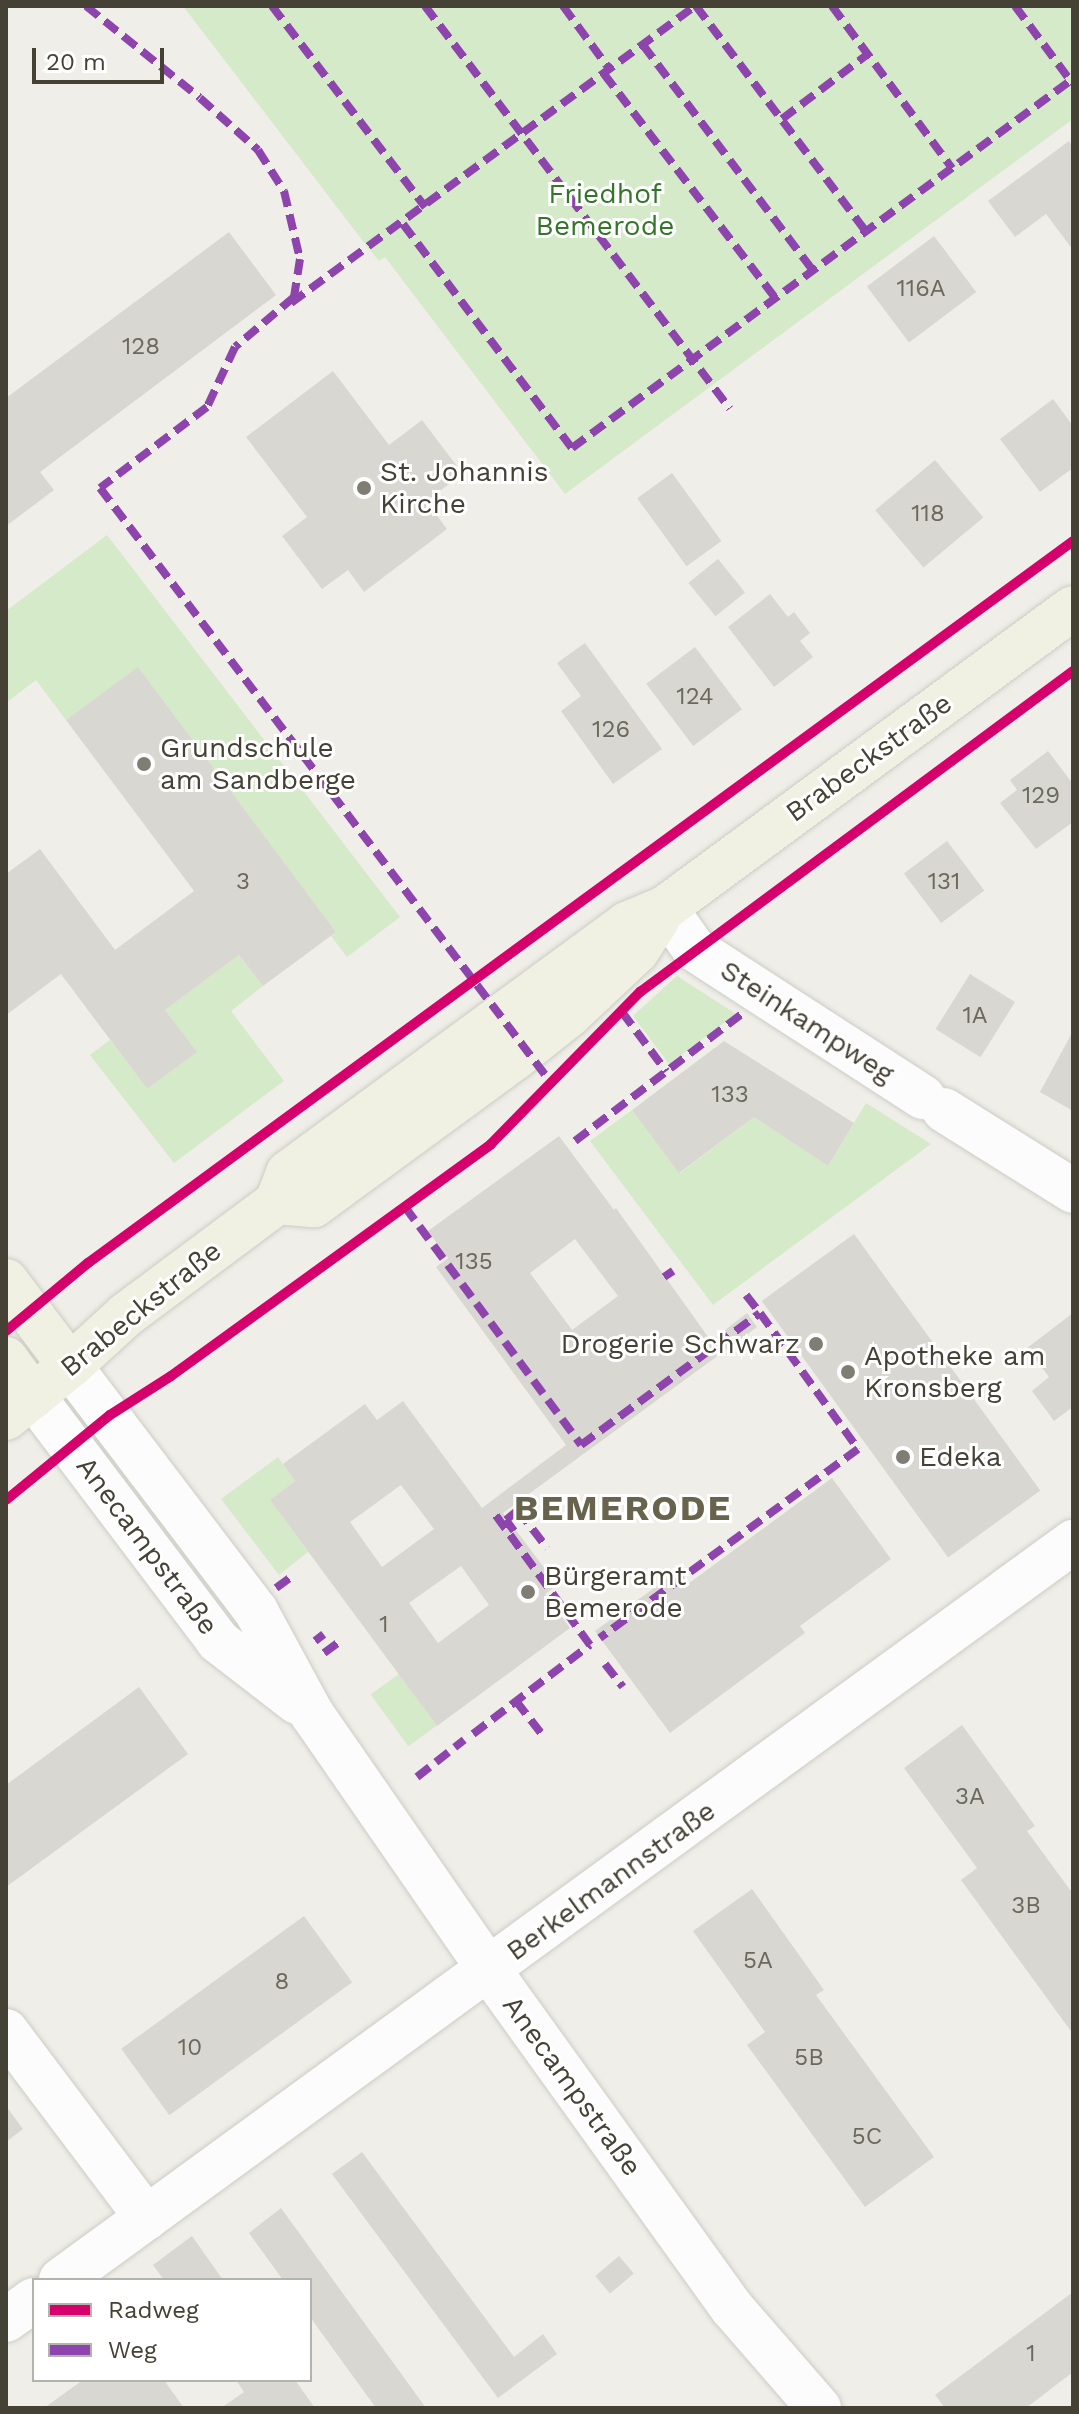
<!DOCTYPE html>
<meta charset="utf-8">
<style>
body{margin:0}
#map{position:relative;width:1079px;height:2414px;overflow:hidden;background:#efeee8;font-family:"Work Sans",sans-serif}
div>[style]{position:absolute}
.green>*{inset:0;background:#d5eac8;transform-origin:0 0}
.building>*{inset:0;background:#d9d7d1;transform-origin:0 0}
.roads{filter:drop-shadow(0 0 2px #cdccc6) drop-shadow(0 0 2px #cdccc6)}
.minor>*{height:44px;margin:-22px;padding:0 22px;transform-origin:22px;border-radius:22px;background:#fdfcfc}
.major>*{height:44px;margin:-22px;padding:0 22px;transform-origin:22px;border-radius:22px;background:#f0f0e3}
.quiet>*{height:8px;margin-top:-4px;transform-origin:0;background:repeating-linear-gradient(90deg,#8e44ad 0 16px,transparent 0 24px)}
.cycleway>*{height:10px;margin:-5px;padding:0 5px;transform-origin:5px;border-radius:5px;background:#d6006c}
.dots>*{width:22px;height:22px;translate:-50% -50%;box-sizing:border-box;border:4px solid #fff;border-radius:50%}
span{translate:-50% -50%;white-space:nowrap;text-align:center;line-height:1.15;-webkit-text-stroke:6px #fff;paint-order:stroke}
.number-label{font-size:24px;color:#6b685d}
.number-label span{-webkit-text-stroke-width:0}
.park-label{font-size:28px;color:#347529}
.poi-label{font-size:28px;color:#454235}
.left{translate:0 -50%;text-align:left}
.right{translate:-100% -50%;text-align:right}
.street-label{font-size:28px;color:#454235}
.district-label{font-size:36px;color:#67634c;font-weight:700;letter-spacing:2px}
.frame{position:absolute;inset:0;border:8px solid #454235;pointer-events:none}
.legend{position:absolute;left:32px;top:2278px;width:280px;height:104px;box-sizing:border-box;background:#fff;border:2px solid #b5b3ae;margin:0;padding:10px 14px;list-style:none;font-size:24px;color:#454235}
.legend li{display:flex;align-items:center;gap:16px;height:40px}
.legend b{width:40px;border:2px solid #b5b3ae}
.scale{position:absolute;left:32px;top:48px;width:132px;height:36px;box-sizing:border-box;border:4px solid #454235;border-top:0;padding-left:10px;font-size:24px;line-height:28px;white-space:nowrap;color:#454235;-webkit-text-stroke:6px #fff;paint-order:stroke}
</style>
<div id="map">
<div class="green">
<i style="clip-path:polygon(183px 6px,1073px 6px,1073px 119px,565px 494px,385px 257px,379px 261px,369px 249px)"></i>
<i style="clip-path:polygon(107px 535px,400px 917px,347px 957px,331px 936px,336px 932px,138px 668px,66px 720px,36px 680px,6px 703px,6px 611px)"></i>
<i style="clip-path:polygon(239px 955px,263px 986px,231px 1011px,284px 1081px,174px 1163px,90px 1055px,110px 1040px,147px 1089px,196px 1052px,165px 1010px)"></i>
<i style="clip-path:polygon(677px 976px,736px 1014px,669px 1064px,633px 1016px)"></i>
<i style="clip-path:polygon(866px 1103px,931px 1144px,713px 1305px,590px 1141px,632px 1110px,680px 1173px,754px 1117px,828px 1166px)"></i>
<i style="clip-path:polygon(278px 1457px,295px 1481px,270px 1500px,308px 1552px,279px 1575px,221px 1499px)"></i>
<i style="left:399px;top:1674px;width:64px;height:35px;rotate:54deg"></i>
</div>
<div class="building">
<i style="clip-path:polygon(1069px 141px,1073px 147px,1073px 250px,1046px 214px,1015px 237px,988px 201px)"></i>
<i style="clip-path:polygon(229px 232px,276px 295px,40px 472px,54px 490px,6px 526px,6px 398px)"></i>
<i style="left:934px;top:236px;width:70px;height:84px;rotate:53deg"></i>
<i style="clip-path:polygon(333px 371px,389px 445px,422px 420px,463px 474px,426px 501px,447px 529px,364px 592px,348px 570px,322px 589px,282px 536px,307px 517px,246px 437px)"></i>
<i style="clip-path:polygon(1053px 399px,1073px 426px,1073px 468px,1040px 492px,1000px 439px)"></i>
<i style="left:935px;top:460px;width:75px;height:78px;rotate:50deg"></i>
<i style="left:672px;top:473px;width:84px;height:43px;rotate:54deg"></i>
<i style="left:718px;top:559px;width:43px;height:38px;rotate:51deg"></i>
<i style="clip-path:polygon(770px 594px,788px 617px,794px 612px,810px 633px,800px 641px,813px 657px,774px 687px,728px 627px)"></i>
<i style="clip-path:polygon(585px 643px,662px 749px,613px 784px,561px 711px,581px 696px,557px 663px)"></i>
<i style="left:695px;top:647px;width:78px;height:61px;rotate:53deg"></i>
<i style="clip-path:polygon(138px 667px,336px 932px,263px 986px,239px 955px,165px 1010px,197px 1052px,147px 1089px,61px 974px,6px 1015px,6px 874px,40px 849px,115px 950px,194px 891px,66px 720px)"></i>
<i style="clip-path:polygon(1048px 751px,1073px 784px,1073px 822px,1036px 849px,1000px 803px,1017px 790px,1010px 780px)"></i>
<i style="left:947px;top:841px;width:62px;height:54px;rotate:53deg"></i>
<i style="left:970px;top:974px;width:53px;height:65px;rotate:32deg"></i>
<i style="clip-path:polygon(1073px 1031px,1073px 1111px,1040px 1092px)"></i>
<i style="clip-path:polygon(724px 1041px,854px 1123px,828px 1166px,754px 1117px,679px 1173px,632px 1110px)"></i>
<i style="clip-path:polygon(evenodd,559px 1136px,614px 1210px,616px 1208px,711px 1341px,747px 1313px,757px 1327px,503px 1513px,557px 1585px,545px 1594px,570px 1628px,437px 1726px,270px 1500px,295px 1481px,283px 1464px,365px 1404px,377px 1420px,403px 1401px,482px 1508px,566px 1445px,436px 1267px,448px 1258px,428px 1231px,559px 1136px,575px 1239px,618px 1296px,572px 1330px,530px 1273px,575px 1239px,559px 1136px,401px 1485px,434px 1529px,382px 1567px,350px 1522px,401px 1485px,559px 1136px,461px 1566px,489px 1605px,438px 1643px,409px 1603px,461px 1566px)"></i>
<i style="left:854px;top:1234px;width:317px;height:114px;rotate:54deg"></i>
<i style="clip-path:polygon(1073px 1313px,1073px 1407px,1054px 1421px,1032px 1391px,1049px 1377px,1027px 1348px)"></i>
<i style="clip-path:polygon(832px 1478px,891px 1559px,800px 1626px,805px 1633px,670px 1733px,595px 1631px,672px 1575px,681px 1589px)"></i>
<i style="clip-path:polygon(139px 1687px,188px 1754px,6px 1887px,6px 1785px)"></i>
<i style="clip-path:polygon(962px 1725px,1035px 1826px,1027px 1831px,1073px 1894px,1073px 2034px,961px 1880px,977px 1868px,904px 1768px)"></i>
<i style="clip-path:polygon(752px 1889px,824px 1990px,816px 1995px,934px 2157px,865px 2207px,747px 2045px,765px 2032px,693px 1931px)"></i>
<i style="left:304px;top:1916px;width:82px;height:226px;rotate:54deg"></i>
<i style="clip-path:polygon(6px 2106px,23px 2129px,6px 2142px)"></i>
<i style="clip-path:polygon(362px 2152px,514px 2357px,543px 2334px,557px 2354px,498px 2398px,332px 2174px)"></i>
<i style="clip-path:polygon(281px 2208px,426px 2408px,376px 2408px,310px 2317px,310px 2280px,283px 2280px,249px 2233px)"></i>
<i style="clip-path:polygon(192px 2236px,223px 2280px,164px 2280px,153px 2265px)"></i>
<i style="left:619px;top:2256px;width:23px;height:31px;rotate:50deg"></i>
<i style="clip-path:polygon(1073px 2292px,1073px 2372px,1026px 2408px,945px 2408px,935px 2395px)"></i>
<i style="clip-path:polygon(83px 2380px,168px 2380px,166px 2383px,184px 2408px,44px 2408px)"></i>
<i style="clip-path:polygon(236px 2380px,295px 2380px,315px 2408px,221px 2408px,244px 2392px)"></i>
</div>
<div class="roads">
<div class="minor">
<i style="left:665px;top:908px;width:50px;rotate:54.7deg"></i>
<i style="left:694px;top:949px;width:273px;rotate:32.9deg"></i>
<i style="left:944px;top:1110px;width:152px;rotate:32.1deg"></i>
<i style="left:70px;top:1366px;width:308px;rotate:52.8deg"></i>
<i style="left:256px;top:1611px;width:117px;rotate:61.5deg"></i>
<i style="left:312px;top:1714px;width:311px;rotate:55.3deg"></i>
<i style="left:489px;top:1970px;width:416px;rotate:54.3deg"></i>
<i style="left:732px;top:2308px;width:133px;rotate:49deg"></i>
<i style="left:33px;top:1396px;width:307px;rotate:52.9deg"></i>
<i style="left:218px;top:1641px;width:100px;rotate:37.7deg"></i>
<i style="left:6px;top:2031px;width:234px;rotate:53deg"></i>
<i style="left:61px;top:2280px;width:1253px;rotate:-36.1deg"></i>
<i style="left:6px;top:2320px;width:34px;rotate:-36deg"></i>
</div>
<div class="major">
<i style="left:277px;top:1202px;width:37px;rotate:5deg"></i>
<i style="left:314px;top:1205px;width:250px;rotate:-36.2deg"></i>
<i style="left:516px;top:1057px;width:68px;rotate:-38.4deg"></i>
<i style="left:569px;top:1015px;width:93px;rotate:-43.3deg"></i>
<i style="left:637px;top:951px;width:37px;rotate:-57deg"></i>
<i style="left:6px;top:1281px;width:106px;rotate:53deg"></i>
<i style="left:6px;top:1359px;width:46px;rotate:53.9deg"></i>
<i style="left:6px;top:1418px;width:82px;rotate:-39.1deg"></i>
<i style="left:70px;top:1366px;width:77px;rotate:-42.4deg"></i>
<i style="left:127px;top:1314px;width:187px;rotate:-36.7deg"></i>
<i style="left:277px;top:1202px;width:31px;rotate:-69deg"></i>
<i style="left:288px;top:1173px;width:421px;rotate:-36.3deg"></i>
<i style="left:627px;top:924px;width:41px;rotate:-22.8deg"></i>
<i style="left:665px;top:908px;width:506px;rotate:-36.33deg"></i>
</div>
</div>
<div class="quiet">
<i style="left:86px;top:6px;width:146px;rotate:38.9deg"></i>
<i style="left:200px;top:98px;width:78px;rotate:41.9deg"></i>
<i style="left:258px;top:150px;width:49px;rotate:57.6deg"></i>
<i style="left:284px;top:191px;width:70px;rotate:76.8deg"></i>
<i style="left:300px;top:259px;width:38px;rotate:99deg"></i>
<i style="left:294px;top:297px;width:77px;rotate:139.7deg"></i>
<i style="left:235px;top:347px;width:66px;rotate:115deg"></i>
<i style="left:207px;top:407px;width:134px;rotate:142.9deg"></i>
<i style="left:100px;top:488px;width:748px;rotate:52.82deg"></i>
<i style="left:272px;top:6px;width:253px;rotate:52.7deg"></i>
<i style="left:425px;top:6px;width:505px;rotate:52.88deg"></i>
<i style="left:563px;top:6px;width:79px;rotate:53.7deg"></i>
<i style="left:696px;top:6px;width:283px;rotate:53deg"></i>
<i style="left:832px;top:6px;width:202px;rotate:53.5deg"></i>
<i style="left:1015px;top:6px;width:97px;rotate:53.4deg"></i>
<i style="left:643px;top:45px;width:283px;rotate:53deg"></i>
<i style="left:604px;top:74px;width:282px;rotate:52.6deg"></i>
<i style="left:782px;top:119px;width:108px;rotate:-37.1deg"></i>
<i style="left:403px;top:224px;width:281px;rotate:53deg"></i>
<i style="left:572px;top:448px;width:619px;rotate:-36.39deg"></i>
<i style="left:291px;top:303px;width:501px;rotate:-36.32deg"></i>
<i style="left:622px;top:1012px;width:74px;rotate:53.3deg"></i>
<i style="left:575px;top:1141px;width:211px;rotate:-37.3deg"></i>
<i style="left:405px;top:1207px;width:296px;rotate:53.5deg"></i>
<i style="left:581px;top:1445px;width:222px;rotate:-36.4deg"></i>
<i style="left:760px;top:1313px;width:168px;rotate:54.2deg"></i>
<i style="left:858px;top:1449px;width:320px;rotate:143.8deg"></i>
<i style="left:664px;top:1277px;width:11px;rotate:-34deg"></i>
<i style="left:746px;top:1295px;width:23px;rotate:52deg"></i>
<i style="left:514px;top:1531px;width:14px;rotate:-126deg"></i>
<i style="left:506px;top:1520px;width:16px;rotate:-40deg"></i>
<i style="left:518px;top:1510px;width:48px;rotate:52.7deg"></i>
<i style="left:276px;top:1588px;width:19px;rotate:-36deg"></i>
<i style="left:315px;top:1641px;width:11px;rotate:-38deg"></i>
<i style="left:324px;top:1653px;width:19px;rotate:-36deg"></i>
<i style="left:605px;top:1664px;width:29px;rotate:52deg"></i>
<i style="left:516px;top:1701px;width:46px;rotate:52.1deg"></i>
<i style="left:473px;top:1734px;width:147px;rotate:-37.3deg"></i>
<i style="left:590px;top:1645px;width:163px;rotate:-126deg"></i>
<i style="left:417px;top:1777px;width:60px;rotate:-38.2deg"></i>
</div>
<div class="cycleway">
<i style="left:6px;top:1331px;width:107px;rotate:-39.7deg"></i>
<i style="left:88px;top:1263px;width:1221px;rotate:-36.24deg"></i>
<i style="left:6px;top:1500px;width:134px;rotate:-39.3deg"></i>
<i style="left:110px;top:1415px;width:72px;rotate:-32.6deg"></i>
<i style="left:171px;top:1376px;width:395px;rotate:-35.9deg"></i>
<i style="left:491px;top:1144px;width:213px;rotate:-45.6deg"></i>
<i style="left:640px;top:992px;width:539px;rotate:-36.55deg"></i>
</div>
<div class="dots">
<i style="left:364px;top:488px;background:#807e74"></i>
<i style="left:144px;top:764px;background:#807e74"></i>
<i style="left:816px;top:1344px;background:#807e74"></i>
<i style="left:848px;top:1372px;background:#807e74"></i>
<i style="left:903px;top:1457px;background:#807e74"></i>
<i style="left:528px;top:1592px;background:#807e74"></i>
</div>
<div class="number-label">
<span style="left:921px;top:289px">116A</span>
<span style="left:141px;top:347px">128</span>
<span style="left:928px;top:514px">118</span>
<span style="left:695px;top:697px">124</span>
<span style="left:611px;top:730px">126</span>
<span style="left:1041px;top:796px">129</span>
<span style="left:243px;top:882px">3</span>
<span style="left:944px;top:882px">131</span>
<span style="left:975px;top:1016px">1A</span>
<span style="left:730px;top:1095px">133</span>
<span style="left:474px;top:1262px">135</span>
<span style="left:384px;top:1625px">1</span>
<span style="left:970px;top:1797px">3A</span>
<span style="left:1026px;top:1906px">3B</span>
<span style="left:758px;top:1961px">5A</span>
<span style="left:282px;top:1982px">8</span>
<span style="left:190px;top:2048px">10</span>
<span style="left:809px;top:2058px">5B</span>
<span style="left:867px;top:2137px">5C</span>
<span style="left:1031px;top:2354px">1</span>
</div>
<div class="park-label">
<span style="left:605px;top:210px">Friedhof<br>Bemerode</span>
</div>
<div class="poi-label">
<span class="left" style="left:380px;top:488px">St. Johannis<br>Kirche</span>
<span class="left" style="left:160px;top:764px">Grundschule<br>am Sandberge</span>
<span class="right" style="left:800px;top:1344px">Drogerie Schwarz</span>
<span class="left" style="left:864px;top:1372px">Apotheke am<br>Kronsberg</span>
<span class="left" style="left:919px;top:1457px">Edeka</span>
<span class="left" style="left:544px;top:1592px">Bürgeramt<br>Bemerode</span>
</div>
<div class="street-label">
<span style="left:869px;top:758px;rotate:-36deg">Brabeckstraße</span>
<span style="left:807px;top:1022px;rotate:33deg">Steinkampweg</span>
<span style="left:141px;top:1309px;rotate:-39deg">Brabeckstraße</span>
<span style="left:147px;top:1546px;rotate:53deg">Anecampstraße</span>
<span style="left:611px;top:1881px;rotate:-36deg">Berkelmannstraße</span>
<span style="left:572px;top:2086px;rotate:54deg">Anecampstraße</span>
</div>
<div class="district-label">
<span style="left:623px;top:1509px">BEMERODE</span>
</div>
<div class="frame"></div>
<ul class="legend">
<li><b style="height:10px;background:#d6006c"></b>Radweg</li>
<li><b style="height:10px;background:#8e44ad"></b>Weg</li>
</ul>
<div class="scale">20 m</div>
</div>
